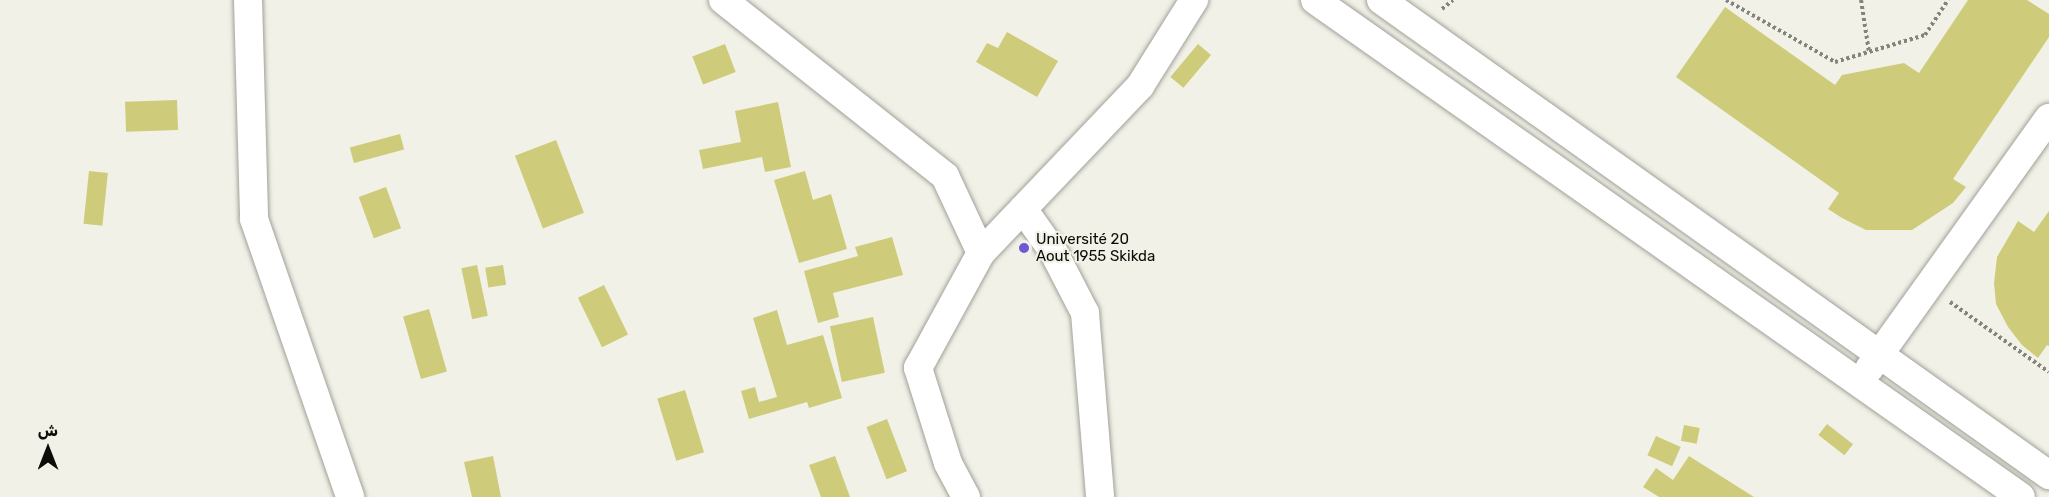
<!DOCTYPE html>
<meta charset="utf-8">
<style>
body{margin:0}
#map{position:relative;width:2049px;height:497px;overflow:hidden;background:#f1f1e8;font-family:Rubik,Cairo,sans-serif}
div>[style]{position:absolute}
.building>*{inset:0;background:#cecc7a;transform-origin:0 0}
.path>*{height:4px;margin-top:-2px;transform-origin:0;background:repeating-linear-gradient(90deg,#84847e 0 3px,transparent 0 6px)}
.roads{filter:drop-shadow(0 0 2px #a1a199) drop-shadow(0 0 2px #a1a199)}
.minor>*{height:28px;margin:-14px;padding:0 14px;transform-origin:14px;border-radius:14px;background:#fff}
.dots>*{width:16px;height:16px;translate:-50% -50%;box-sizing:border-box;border:3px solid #f1f1e8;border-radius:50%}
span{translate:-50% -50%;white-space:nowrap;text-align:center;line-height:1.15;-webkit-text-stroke:4.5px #f1f1e8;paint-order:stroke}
.poi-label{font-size:15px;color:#0c0c09}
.left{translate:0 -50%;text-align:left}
.north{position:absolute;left:18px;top:419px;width:60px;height:60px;-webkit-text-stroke:4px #f1f1e8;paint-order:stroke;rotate:0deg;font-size:16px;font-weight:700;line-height:24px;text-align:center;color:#0c0c09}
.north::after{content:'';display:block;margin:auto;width:21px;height:27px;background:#0c0c09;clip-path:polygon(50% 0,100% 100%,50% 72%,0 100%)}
</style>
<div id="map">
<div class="building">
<i style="clip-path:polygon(1968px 0,2027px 0,2049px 14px,2049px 37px,1953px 179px,1966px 187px,1953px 203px,1912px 230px,1866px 230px,1842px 218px,1828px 209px,1839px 193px,1676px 77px,1725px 7px,1835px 85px,1842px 75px,1904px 63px,1919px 73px)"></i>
<i style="clip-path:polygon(1007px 32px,1058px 61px,1037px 97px,976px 62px,987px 43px,998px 48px)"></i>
<i style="left:725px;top:44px;width:30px;height:35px;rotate:69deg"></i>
<i style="left:1198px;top:44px;width:17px;height:43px;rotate:40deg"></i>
<i style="left:177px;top:100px;width:30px;height:52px;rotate:88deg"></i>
<i style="clip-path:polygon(778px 102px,791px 167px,765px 172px,762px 157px,703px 169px,699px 150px,741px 142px,735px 111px)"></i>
<i style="left:400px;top:134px;width:16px;height:52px;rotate:75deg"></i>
<i style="left:556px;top:140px;width:78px;height:44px;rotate:69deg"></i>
<i style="left:89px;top:171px;width:19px;height:53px;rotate:6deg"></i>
<i style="clip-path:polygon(805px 171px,813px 200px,831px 194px,847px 249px,799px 263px,774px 180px)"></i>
<i style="left:386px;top:187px;width:44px;height:29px;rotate:70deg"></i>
<i style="clip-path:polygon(2049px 211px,2049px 346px,2047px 345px,2038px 358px,2022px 345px,2008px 327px,1996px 304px,1994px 283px,1997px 257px,2018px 221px,2034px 232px)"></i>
<i style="clip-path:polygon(892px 237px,903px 275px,833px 293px,839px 317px,818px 323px,804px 271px,858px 256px,855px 247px)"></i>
<i style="left:477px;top:265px;width:52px;height:16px;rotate:78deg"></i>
<i style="left:503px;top:265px;width:20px;height:18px;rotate:81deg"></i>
<i style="left:604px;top:285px;width:55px;height:29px;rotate:64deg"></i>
<i style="left:429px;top:309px;width:65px;height:27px;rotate:74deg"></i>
<i style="clip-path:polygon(777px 310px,787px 345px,823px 335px,842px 398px,809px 408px,807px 402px,749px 419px,741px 391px,755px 387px,759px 402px,777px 397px,753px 318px)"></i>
<i style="left:873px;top:317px;width:57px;height:44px;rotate:78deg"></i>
<i style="left:685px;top:390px;width:65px;height:29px;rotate:73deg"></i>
<i style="left:887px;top:419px;width:56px;height:22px;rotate:69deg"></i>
<i style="left:1827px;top:424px;width:33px;height:14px;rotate:38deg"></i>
<i style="left:1684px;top:425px;width:16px;height:16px;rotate:11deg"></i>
<i style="left:1656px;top:436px;width:27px;height:21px;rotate:24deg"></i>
<i style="clip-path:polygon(493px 456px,501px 497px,472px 497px,464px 462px)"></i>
<i style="clip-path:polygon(835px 456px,850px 497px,821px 497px,809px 465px)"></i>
<i style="clip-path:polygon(1689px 456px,1754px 497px,1659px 497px,1643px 487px,1656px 468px,1673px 480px)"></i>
</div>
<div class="path">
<i style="left:1726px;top:0;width:125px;rotate:29.6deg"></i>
<i style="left:1835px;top:62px;width:94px;rotate:-16.7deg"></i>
<i style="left:1925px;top:35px;width:42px;rotate:-56.7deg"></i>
<i style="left:1861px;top:0;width:53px;rotate:81.3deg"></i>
<i style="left:1442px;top:9px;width:14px;rotate:-39deg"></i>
<i style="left:1950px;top:302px;width:121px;rotate:35.3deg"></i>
</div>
<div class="roads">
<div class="minor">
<i style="left:248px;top:0;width:219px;rotate:88.4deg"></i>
<i style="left:254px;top:219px;width:294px;rotate:70.9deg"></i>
<i style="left:723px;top:0;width:283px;rotate:38.4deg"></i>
<i style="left:945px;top:176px;width:85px;rotate:64.9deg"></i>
<i style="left:1315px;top:0;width:863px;rotate:35.14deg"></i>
<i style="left:1381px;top:0;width:820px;rotate:35.42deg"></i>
<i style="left:1023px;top:209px;width:52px;rotate:54.5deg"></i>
<i style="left:1053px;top:251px;width:70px;rotate:62.7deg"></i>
<i style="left:1085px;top:313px;width:185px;rotate:85.3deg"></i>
<i style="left:1869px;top:369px;width:309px;rotate:-54.4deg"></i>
<i style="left:966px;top:497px;width:38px;rotate:-118deg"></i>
<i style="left:948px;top:463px;width:100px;rotate:-107.5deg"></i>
<i style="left:918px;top:368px;width:131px;rotate:-61.3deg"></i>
<i style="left:981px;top:253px;width:231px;rotate:-46.4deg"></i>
<i style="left:1140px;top:86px;width:102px;rotate:-57.9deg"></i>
</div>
</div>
<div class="dots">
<i style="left:1024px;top:248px;background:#6f58d2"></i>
</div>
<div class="poi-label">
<span class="left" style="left:1036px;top:248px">Université 20<br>Aout 1955 Skikda</span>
</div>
<div class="north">ش</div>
</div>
